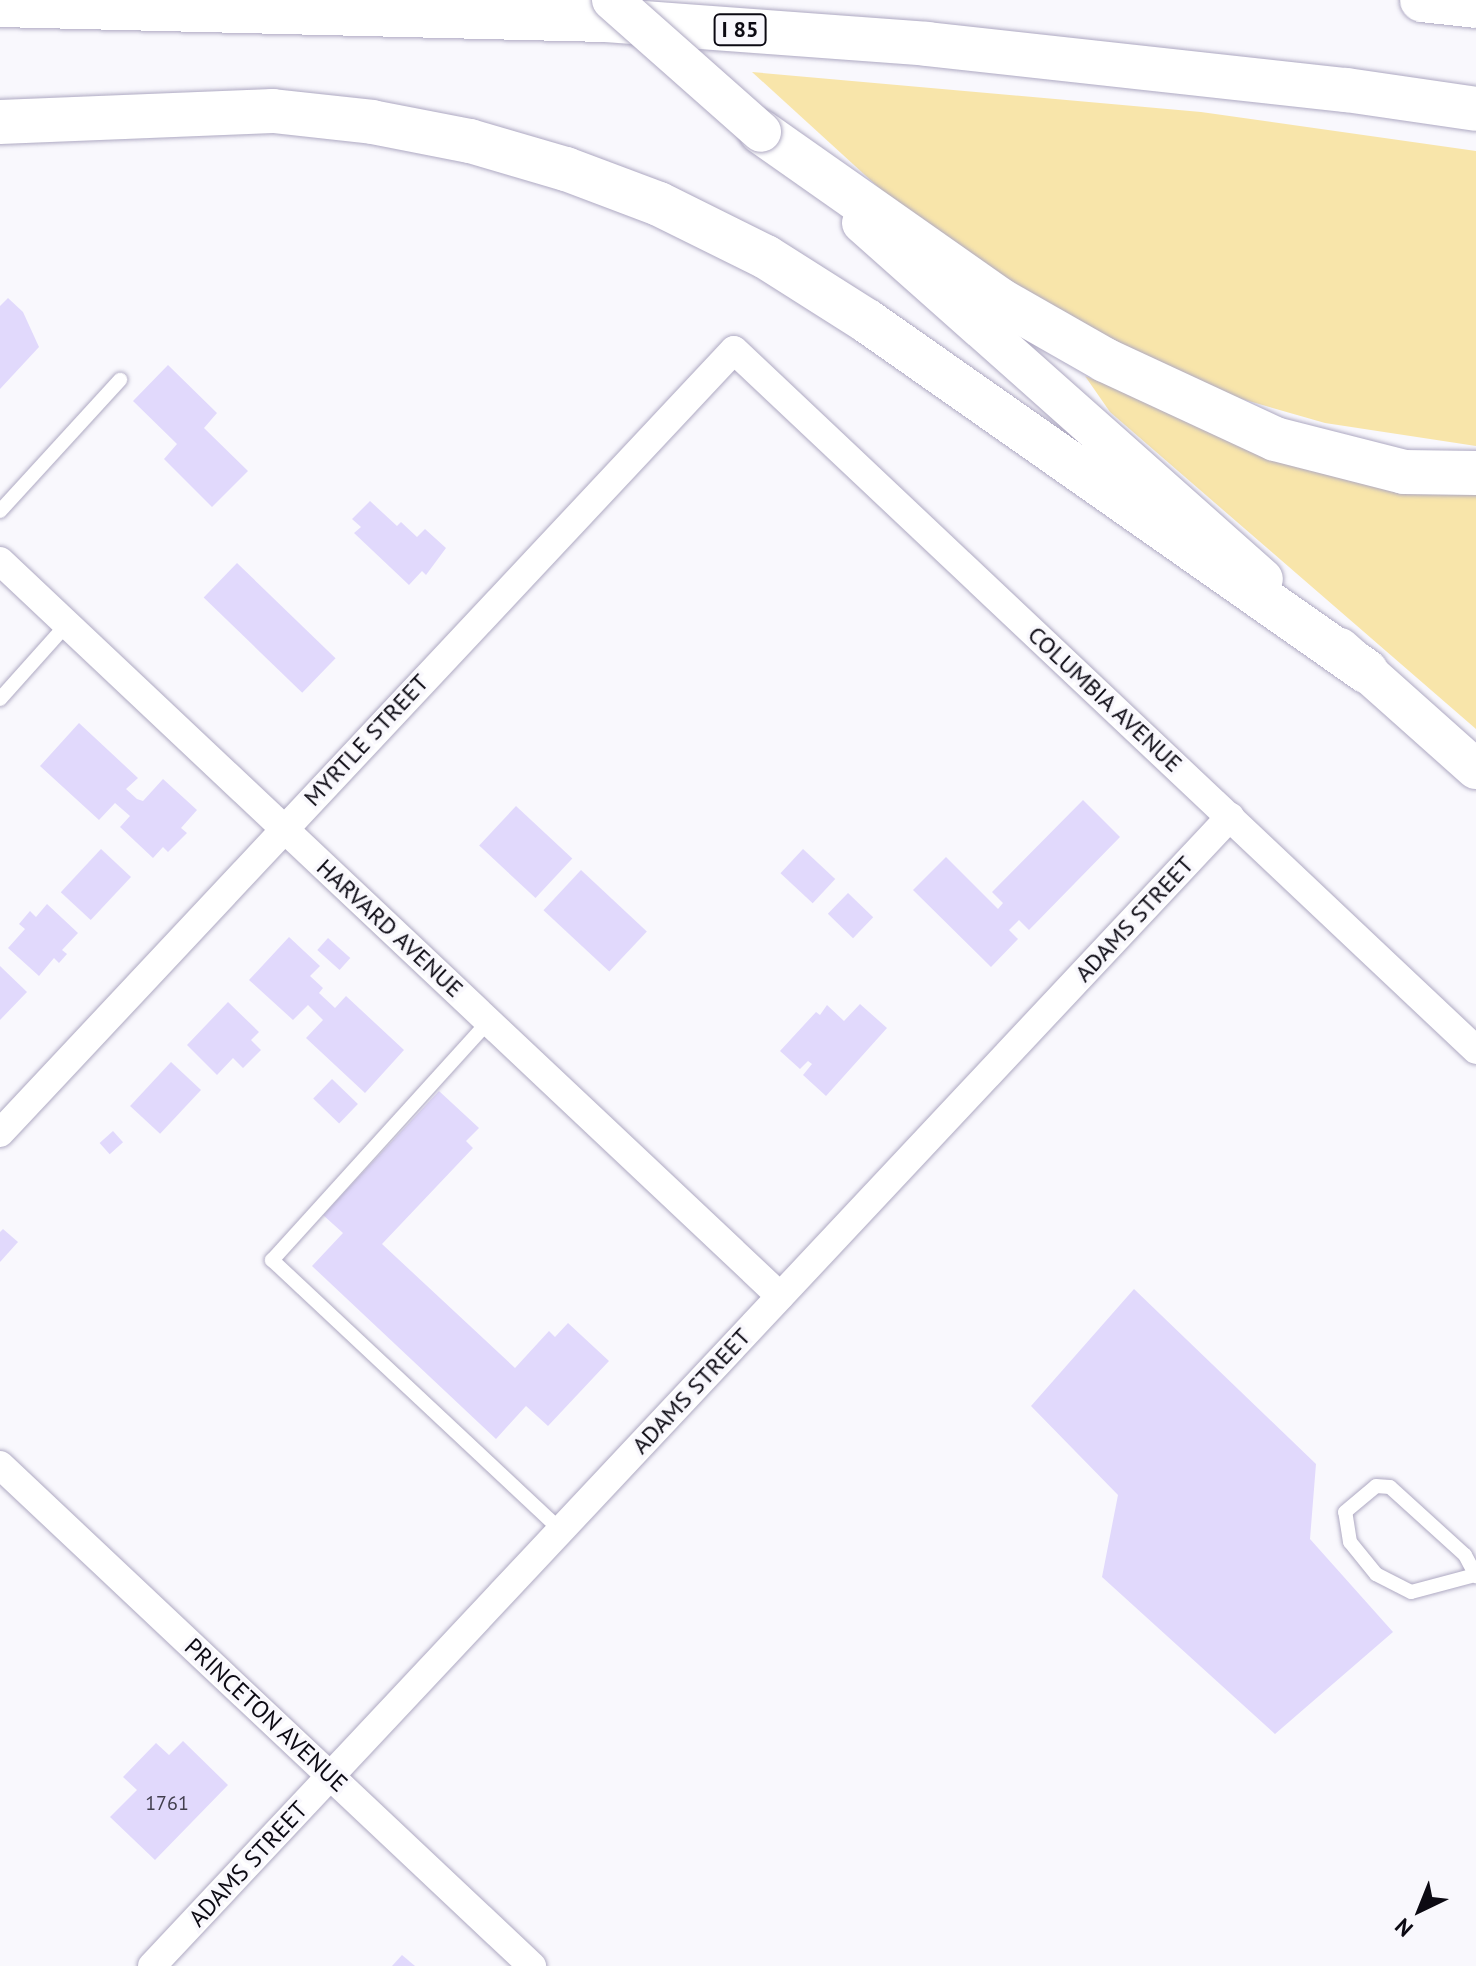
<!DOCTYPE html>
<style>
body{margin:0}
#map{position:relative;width:1476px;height:1966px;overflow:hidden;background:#f9f8fd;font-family:"PT Sans",sans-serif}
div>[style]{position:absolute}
.green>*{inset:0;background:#f8e5aa}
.building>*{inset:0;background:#e1d9fc;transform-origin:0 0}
.roads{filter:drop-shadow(0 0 2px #aea9c2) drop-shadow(0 0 2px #aea9c2)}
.service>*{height:14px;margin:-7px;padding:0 7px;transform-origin:7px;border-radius:7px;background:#fff}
.minor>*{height:28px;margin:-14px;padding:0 14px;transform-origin:14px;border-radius:14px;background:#fff}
.secondary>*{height:40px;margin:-20px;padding:0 20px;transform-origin:20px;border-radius:20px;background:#fff}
.motorway>*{height:44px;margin:-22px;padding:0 22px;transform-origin:22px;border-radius:22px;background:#fff}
.bridges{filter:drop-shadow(0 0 2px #aea9c2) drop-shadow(0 0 2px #aea9c2)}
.secondary-bridge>*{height:40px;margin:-20px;padding:0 20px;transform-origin:20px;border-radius:20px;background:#fff}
span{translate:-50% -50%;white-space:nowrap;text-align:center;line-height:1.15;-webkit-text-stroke:7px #f9f8fd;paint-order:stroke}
.number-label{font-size:20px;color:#413e4d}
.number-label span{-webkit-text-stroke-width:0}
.shield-label span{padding:2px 6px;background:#f9f8fd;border:2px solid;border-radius:6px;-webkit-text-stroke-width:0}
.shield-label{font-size:22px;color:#0c0a13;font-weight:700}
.street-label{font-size:24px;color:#0c0a13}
.north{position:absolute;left:1380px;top:1870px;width:80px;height:80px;-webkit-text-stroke:6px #f9f8fd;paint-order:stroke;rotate:223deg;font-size:22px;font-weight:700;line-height:32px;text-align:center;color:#0c0a13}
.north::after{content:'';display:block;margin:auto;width:28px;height:36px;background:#0c0a13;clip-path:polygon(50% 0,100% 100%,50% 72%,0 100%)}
</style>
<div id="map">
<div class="green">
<i style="clip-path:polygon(752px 72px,1201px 112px,1476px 151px,1476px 446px,1325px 423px,1221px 393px,1124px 353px,923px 228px)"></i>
<i style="clip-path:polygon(1085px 376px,1251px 442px,1476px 483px,1476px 729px,1110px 412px)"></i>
</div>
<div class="building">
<i style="clip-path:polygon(8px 298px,23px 312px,39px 347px,0 389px,0 306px)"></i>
<i style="clip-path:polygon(168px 365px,217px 413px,204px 428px,248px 471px,212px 507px,164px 459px,177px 444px,133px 401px)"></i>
<i style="clip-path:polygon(370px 501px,397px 526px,401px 522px,417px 537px,425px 529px,446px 548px,426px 575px,422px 571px,409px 585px,354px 533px,361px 527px,352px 519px)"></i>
<i style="left:237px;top:563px;width:137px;height:48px;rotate:44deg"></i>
<i style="clip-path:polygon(79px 723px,138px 778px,126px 789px,137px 799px,143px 801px,163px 779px,197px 810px,181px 828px,187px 833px,168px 852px,163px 847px,153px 858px,120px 827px,130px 816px,115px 803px,99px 820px,40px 766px)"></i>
<i style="clip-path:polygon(1083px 800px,1120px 837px,1029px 930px,1019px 920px,1009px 930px,1018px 939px,991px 967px,913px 890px,946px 857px,998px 909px,1003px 903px,992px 892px)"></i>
<i style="left:516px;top:806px;width:77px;height:54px;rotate:43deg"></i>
<i style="left:101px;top:849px;width:41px;height:59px;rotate:43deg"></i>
<i style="left:803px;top:849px;width:44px;height:33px;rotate:43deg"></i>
<i style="left:581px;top:870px;width:90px;height:55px;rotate:43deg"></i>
<i style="left:848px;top:893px;width:35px;height:29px;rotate:44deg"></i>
<i style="clip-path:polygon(47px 904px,78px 933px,62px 950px,67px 954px,59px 963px,54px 958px,39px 976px,8px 948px,25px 929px,19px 924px,30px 911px,36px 917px)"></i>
<i style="clip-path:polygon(289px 937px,320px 966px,310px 976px,323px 988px,319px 993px,335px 1008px,346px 996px,404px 1050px,365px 1093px,306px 1038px,323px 1020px,308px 1005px,293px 1020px,249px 980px)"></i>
<i style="left:328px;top:938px;width:30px;height:16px;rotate:42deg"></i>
<i style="clip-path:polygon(0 966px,27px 992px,0 1020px)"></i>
<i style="clip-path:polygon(228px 1002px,259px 1032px,251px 1040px,261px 1050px,243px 1068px,233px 1058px,217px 1075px,187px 1045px)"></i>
<i style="clip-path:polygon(860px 1004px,887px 1028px,826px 1096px,803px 1075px,812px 1064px,808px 1061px,800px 1069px,780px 1051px,816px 1012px,820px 1015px,827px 1005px,844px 1021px)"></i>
<i style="left:171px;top:1062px;width:41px;height:60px;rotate:43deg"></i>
<i style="left:332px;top:1079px;width:36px;height:27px;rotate:44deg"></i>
<i style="clip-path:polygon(439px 1091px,479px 1128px,466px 1141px,473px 1148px,382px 1244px,515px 1368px,549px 1331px,555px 1337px,568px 1323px,609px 1361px,548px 1426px,526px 1406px,496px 1439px,312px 1266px,343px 1233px,323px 1215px)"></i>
<i style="left:113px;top:1131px;width:15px;height:18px;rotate:48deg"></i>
<i style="clip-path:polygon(3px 1229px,18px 1242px,0 1262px,0 1232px)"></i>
<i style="clip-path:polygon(1134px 1289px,1316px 1464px,1310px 1539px,1393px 1632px,1275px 1734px,1102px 1577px,1118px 1495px,1031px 1406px)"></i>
<i style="clip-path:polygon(183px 1741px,228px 1785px,155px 1860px,110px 1817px,137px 1790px,123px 1777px,156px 1743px,169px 1755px)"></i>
<i style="clip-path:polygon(402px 1955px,415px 1966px,392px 1966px)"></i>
</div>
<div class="roads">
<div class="service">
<i style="left:0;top:511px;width:178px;rotate:-47.5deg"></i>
<i style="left:0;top:699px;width:101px;rotate:-48.2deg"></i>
<i style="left:489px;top:1021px;width:323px;rotate:132.2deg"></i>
<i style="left:272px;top:1260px;width:396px;rotate:43.1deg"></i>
<i style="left:1475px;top:1575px;width:66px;rotate:165.1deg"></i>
<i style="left:1411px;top:1592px;width:39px;rotate:-153deg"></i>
<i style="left:1376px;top:1574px;width:41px;rotate:-129.1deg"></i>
<i style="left:1350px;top:1542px;width:30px;rotate:-99deg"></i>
<i style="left:1345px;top:1512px;width:40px;rotate:-40deg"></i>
<i style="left:1376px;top:1486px;width:14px;rotate:4deg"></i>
<i style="left:1390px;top:1487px;width:101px;rotate:42.2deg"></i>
<i style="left:1465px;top:1555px;width:24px;rotate:62deg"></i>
</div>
<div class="minor">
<i style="left:0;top:561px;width:1072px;rotate:43.3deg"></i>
<i style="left:0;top:1133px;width:1073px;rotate:-46.85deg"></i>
<i style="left:734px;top:350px;width:1020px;rotate:43.33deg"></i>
<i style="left:0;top:1465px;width:731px;rotate:43.28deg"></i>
<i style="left:152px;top:1966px;width:1576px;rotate:-46.83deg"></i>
</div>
<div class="secondary">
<i style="left:862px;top:223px;width:536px;rotate:41.6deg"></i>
<i style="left:1340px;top:648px;width:182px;rotate:41.7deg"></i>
</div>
<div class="motorway">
<i style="left:1422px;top:0;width:54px;rotate:6.3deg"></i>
<i style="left:0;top:5px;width:604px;rotate:1.42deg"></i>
<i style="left:604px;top:20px;width:324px;rotate:4.2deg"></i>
<i style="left:927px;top:44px;width:422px;rotate:6.3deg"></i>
<i style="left:1346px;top:90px;width:131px;rotate:8.3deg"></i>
<i style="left:0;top:122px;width:273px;rotate:-2.3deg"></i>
<i style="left:273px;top:111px;width:100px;rotate:6.3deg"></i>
<i style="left:372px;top:122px;width:100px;rotate:11deg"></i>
<i style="left:470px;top:141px;width:100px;rotate:16.3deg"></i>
<i style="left:566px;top:169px;width:99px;rotate:20.6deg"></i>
<i style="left:659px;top:204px;width:119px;rotate:26.4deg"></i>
<i style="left:766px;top:257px;width:120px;rotate:32.4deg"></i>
<i style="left:867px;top:321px;width:610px;rotate:35.05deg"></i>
<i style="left:761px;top:132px;width:292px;rotate:35.1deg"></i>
<i style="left:1000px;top:300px;width:121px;rotate:29.7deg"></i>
<i style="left:1105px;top:360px;width:187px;rotate:24.9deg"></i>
<i style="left:1275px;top:439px;width:133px;rotate:14.3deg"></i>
<i style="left:1404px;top:472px;width:72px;rotate:0.8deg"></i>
</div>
</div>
<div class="bridges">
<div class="secondary-bridge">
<i style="left:612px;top:0;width:199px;rotate:41.5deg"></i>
</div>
</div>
<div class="number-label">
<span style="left:167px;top:1803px">1761</span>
</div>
<div class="shield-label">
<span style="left:740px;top:30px">I 85</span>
</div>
<div class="street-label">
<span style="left:1105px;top:699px;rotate:43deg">COLUMBIA AVENUE</span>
<span style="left:366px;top:740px;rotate:-47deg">MYRTLE STREET</span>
<span style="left:1134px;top:919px;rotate:-47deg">ADAMS STREET</span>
<span style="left:390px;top:928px;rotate:43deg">HARVARD AVENUE</span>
<span style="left:691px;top:1391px;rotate:-47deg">ADAMS STREET</span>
<span style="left:266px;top:1715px;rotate:43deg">PRINCETON AVENUE</span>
<span style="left:248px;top:1864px;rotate:-47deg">ADAMS STREET</span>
</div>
<div class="north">N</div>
</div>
